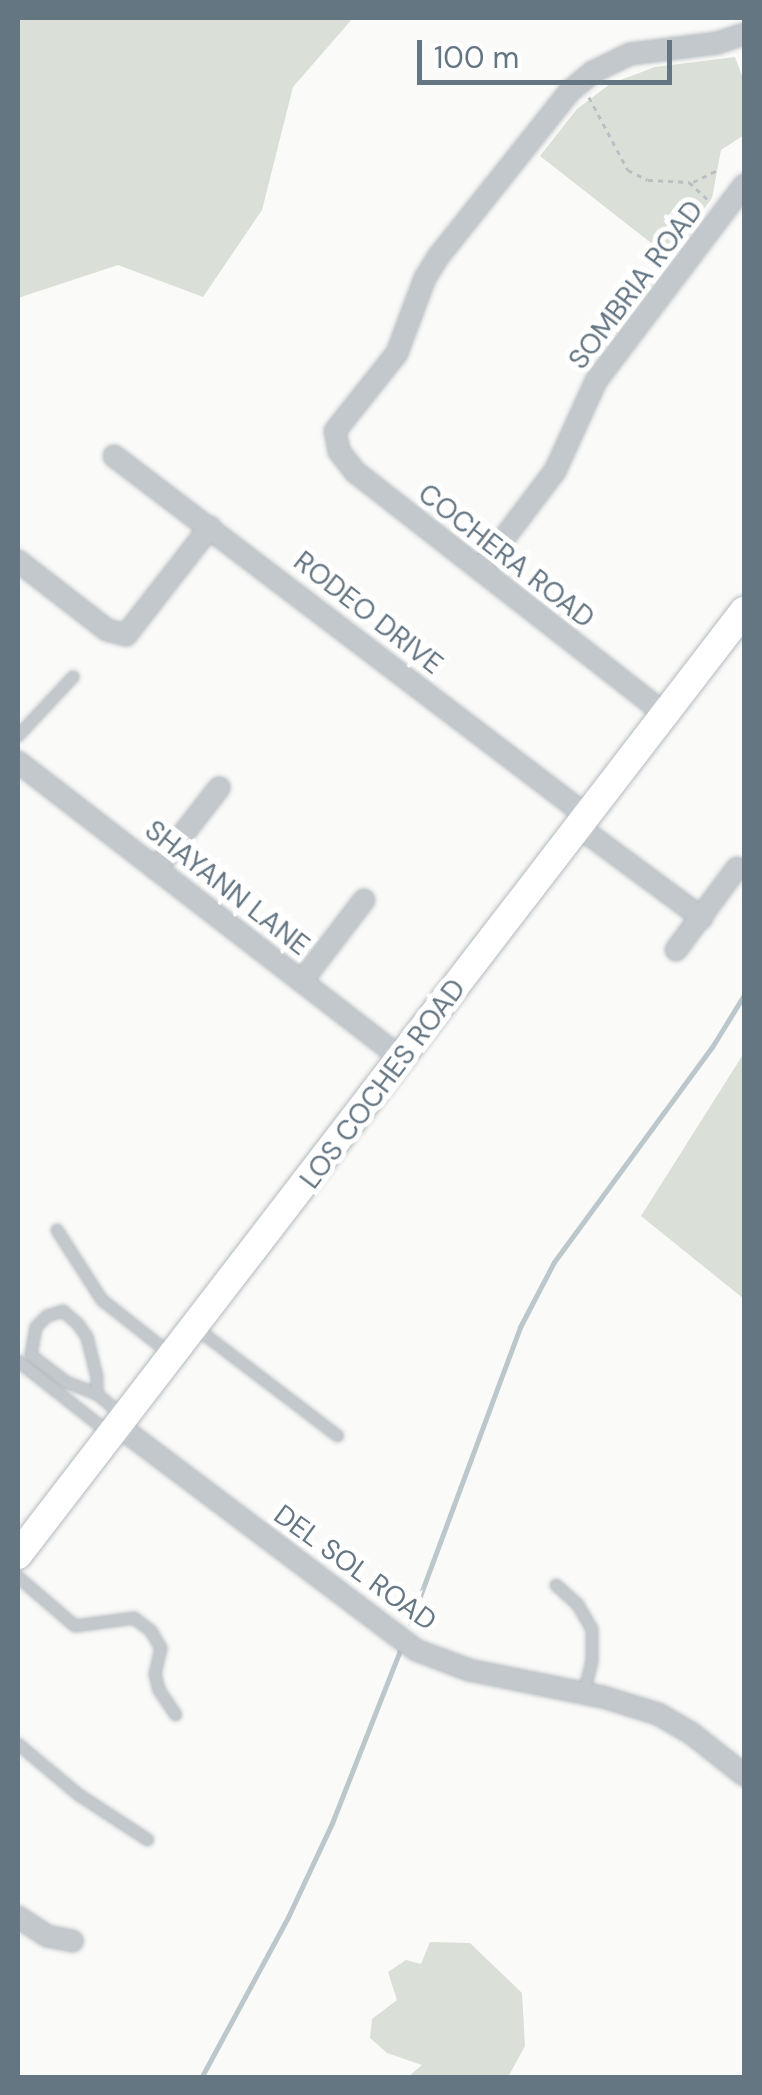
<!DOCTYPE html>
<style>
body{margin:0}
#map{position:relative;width:762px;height:2095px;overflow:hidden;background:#fafaf8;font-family:"DM Sans",sans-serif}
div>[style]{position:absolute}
.green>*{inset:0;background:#dadfd7}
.stream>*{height:5px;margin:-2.5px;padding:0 2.5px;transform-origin:2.5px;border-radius:2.5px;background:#bbc7cb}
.path>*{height:2.5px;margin-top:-1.25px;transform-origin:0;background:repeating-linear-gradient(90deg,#bbbfc2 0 5px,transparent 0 10px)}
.roads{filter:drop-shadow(0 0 2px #b3babf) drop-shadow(0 0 2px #b3babf)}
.service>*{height:10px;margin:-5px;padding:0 5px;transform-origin:5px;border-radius:5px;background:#c3c8cc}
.minor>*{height:20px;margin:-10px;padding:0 10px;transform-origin:10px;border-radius:10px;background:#c3c8cc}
.secondary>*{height:28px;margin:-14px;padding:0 14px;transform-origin:14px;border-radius:14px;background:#fff}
span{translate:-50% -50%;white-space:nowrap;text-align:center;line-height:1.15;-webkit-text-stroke:10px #fff;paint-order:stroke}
.street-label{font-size:28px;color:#657683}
.frame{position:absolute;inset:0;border:20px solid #657683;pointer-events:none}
.scale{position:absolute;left:417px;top:40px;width:255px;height:45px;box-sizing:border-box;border:5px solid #657683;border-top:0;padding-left:12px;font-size:30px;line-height:35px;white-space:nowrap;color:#657683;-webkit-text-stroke:8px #fff;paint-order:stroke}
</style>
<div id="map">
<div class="green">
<i style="clip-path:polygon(18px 18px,353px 18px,293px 87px,262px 210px,203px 297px,118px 265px,18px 298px)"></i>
<i style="clip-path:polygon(735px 57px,744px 81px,744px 135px,721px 150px,712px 198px,669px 257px,540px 156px,577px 109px,610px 84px,655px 67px)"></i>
<i style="clip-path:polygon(744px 1053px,744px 1299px,641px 1216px)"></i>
<i style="clip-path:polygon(430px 1942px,470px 1943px,522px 1993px,525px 2046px,508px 2077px,408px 2077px,422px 2065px,387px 2053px,370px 2038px,372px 2019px,397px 2000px,388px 1972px,406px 1960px,421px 1964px)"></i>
</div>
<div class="stream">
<i style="left:410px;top:1623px;width:316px;rotate:-69.6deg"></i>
<i style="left:520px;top:1327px;width:73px;rotate:-62.4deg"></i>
<i style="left:554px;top:1262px;width:267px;rotate:-53.7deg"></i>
<i style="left:712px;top:1047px;width:61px;rotate:-58.4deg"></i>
<i style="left:201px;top:2078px;width:183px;rotate:-61.6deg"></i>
<i style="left:288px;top:1917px;width:104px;rotate:-64.9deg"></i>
<i style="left:332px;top:1823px;width:186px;rotate:-68.5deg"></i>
</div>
<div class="path">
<i style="left:589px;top:97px;width:83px;rotate:61.9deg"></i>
<i style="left:628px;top:170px;width:22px;rotate:27deg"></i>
<i style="left:648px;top:180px;width:41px;rotate:2.8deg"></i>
<i style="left:689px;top:182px;width:25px;rotate:43deg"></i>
<i style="left:693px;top:182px;width:28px;rotate:-26deg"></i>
</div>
<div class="roads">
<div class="service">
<i style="left:18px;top:736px;width:81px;rotate:-47deg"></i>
<i style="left:57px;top:1230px;width:83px;rotate:57.3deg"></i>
<i style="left:102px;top:1300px;width:85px;rotate:38.3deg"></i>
<i style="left:196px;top:1328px;width:178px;rotate:37.3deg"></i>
<i style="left:18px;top:1361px;width:115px;rotate:38.3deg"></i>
<i style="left:97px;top:1394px;width:33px;rotate:-159deg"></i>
<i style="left:66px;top:1382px;width:44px;rotate:-142.4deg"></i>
<i style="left:31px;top:1355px;width:28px;rotate:-80deg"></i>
<i style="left:36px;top:1327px;width:16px;rotate:-45deg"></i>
<i style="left:47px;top:1316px;width:17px;rotate:-17deg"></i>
<i style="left:63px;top:1311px;width:18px;rotate:41deg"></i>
<i style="left:77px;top:1323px;width:17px;rotate:54deg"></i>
<i style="left:87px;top:1337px;width:41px;rotate:76deg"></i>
<i style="left:97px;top:1377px;width:17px;rotate:90deg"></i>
<i style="left:97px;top:1394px;width:33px;rotate:40deg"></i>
<i style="left:18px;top:1577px;width:75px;rotate:40.7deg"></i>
<i style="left:75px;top:1626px;width:60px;rotate:-7.7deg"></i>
<i style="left:134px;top:1618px;width:21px;rotate:37deg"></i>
<i style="left:151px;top:1631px;width:20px;rotate:60deg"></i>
<i style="left:161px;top:1648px;width:27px;rotate:103deg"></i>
<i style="left:155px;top:1674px;width:16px;rotate:76deg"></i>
<i style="left:159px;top:1690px;width:30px;rotate:56deg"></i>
<i style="left:556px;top:1585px;width:30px;rotate:42deg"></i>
<i style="left:578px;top:1605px;width:28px;rotate:60deg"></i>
<i style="left:592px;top:1629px;width:32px;rotate:90deg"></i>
<i style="left:592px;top:1661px;width:32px;rotate:104deg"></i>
<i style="left:18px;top:1744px;width:80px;rotate:39.9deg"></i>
<i style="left:79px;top:1795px;width:82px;rotate:33.1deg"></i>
</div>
<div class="minor">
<i style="left:114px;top:456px;width:594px;rotate:37.27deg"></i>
<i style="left:18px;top:561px;width:113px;rotate:37.8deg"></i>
<i style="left:107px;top:630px;width:20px;rotate:15deg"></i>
<i style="left:126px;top:635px;width:137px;rotate:-52.1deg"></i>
<i style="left:480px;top:570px;width:124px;rotate:-52.9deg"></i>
<i style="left:555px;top:471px;width:99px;rotate:-65.5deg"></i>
<i style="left:596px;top:381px;width:246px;rotate:-52.9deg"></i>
<i style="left:665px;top:714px;width:392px;rotate:-142deg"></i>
<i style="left:356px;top:473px;width:28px;rotate:-128deg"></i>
<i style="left:339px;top:451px;width:20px;rotate:-101deg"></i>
<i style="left:335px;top:431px;width:100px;rotate:-51.5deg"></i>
<i style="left:397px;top:353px;width:80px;rotate:-69.5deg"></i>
<i style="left:425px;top:278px;width:25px;rotate:-58deg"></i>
<i style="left:438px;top:257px;width:212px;rotate:-51.5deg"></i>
<i style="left:570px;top:91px;width:30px;rotate:-40deg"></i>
<i style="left:593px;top:72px;width:41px;rotate:-25.9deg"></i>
<i style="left:630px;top:54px;width:88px;rotate:-7.2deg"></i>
<i style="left:717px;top:43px;width:28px;rotate:-18deg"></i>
<i style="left:18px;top:762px;width:485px;rotate:37.7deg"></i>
<i style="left:579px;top:827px;width:153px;rotate:36.5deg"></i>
<i style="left:156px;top:869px;width:103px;rotate:-52.1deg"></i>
<i style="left:676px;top:950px;width:102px;rotate:-53.4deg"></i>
<i style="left:302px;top:981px;width:102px;rotate:-52.6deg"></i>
<i style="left:120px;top:1427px;width:371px;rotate:37deg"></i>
<i style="left:416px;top:1650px;width:57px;rotate:20.7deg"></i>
<i style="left:469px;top:1670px;width:137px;rotate:11.4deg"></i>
<i style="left:603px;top:1697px;width:58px;rotate:17.2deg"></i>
<i style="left:658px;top:1714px;width:38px;rotate:30deg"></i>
<i style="left:691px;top:1733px;width:68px;rotate:38.4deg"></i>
<i style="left:18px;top:1917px;width:35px;rotate:33deg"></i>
<i style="left:47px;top:1936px;width:26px;rotate:11deg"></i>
</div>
<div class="secondary">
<i style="left:18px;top:1555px;width:1191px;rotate:-52.44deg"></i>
</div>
</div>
<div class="street-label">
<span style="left:636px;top:285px;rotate:-53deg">SOMBRIA ROAD</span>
<span style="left:506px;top:556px;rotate:38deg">COCHERA ROAD</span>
<span style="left:368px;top:613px;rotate:38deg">RODEO DRIVE</span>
<span style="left:227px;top:888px;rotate:38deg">SHAYANN LANE</span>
<span style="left:383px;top:1084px;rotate:-53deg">LOS COCHES ROAD</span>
<span style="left:355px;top:1568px;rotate:36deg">DEL SOL ROAD</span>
</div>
<div class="frame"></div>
<div class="scale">100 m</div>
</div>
